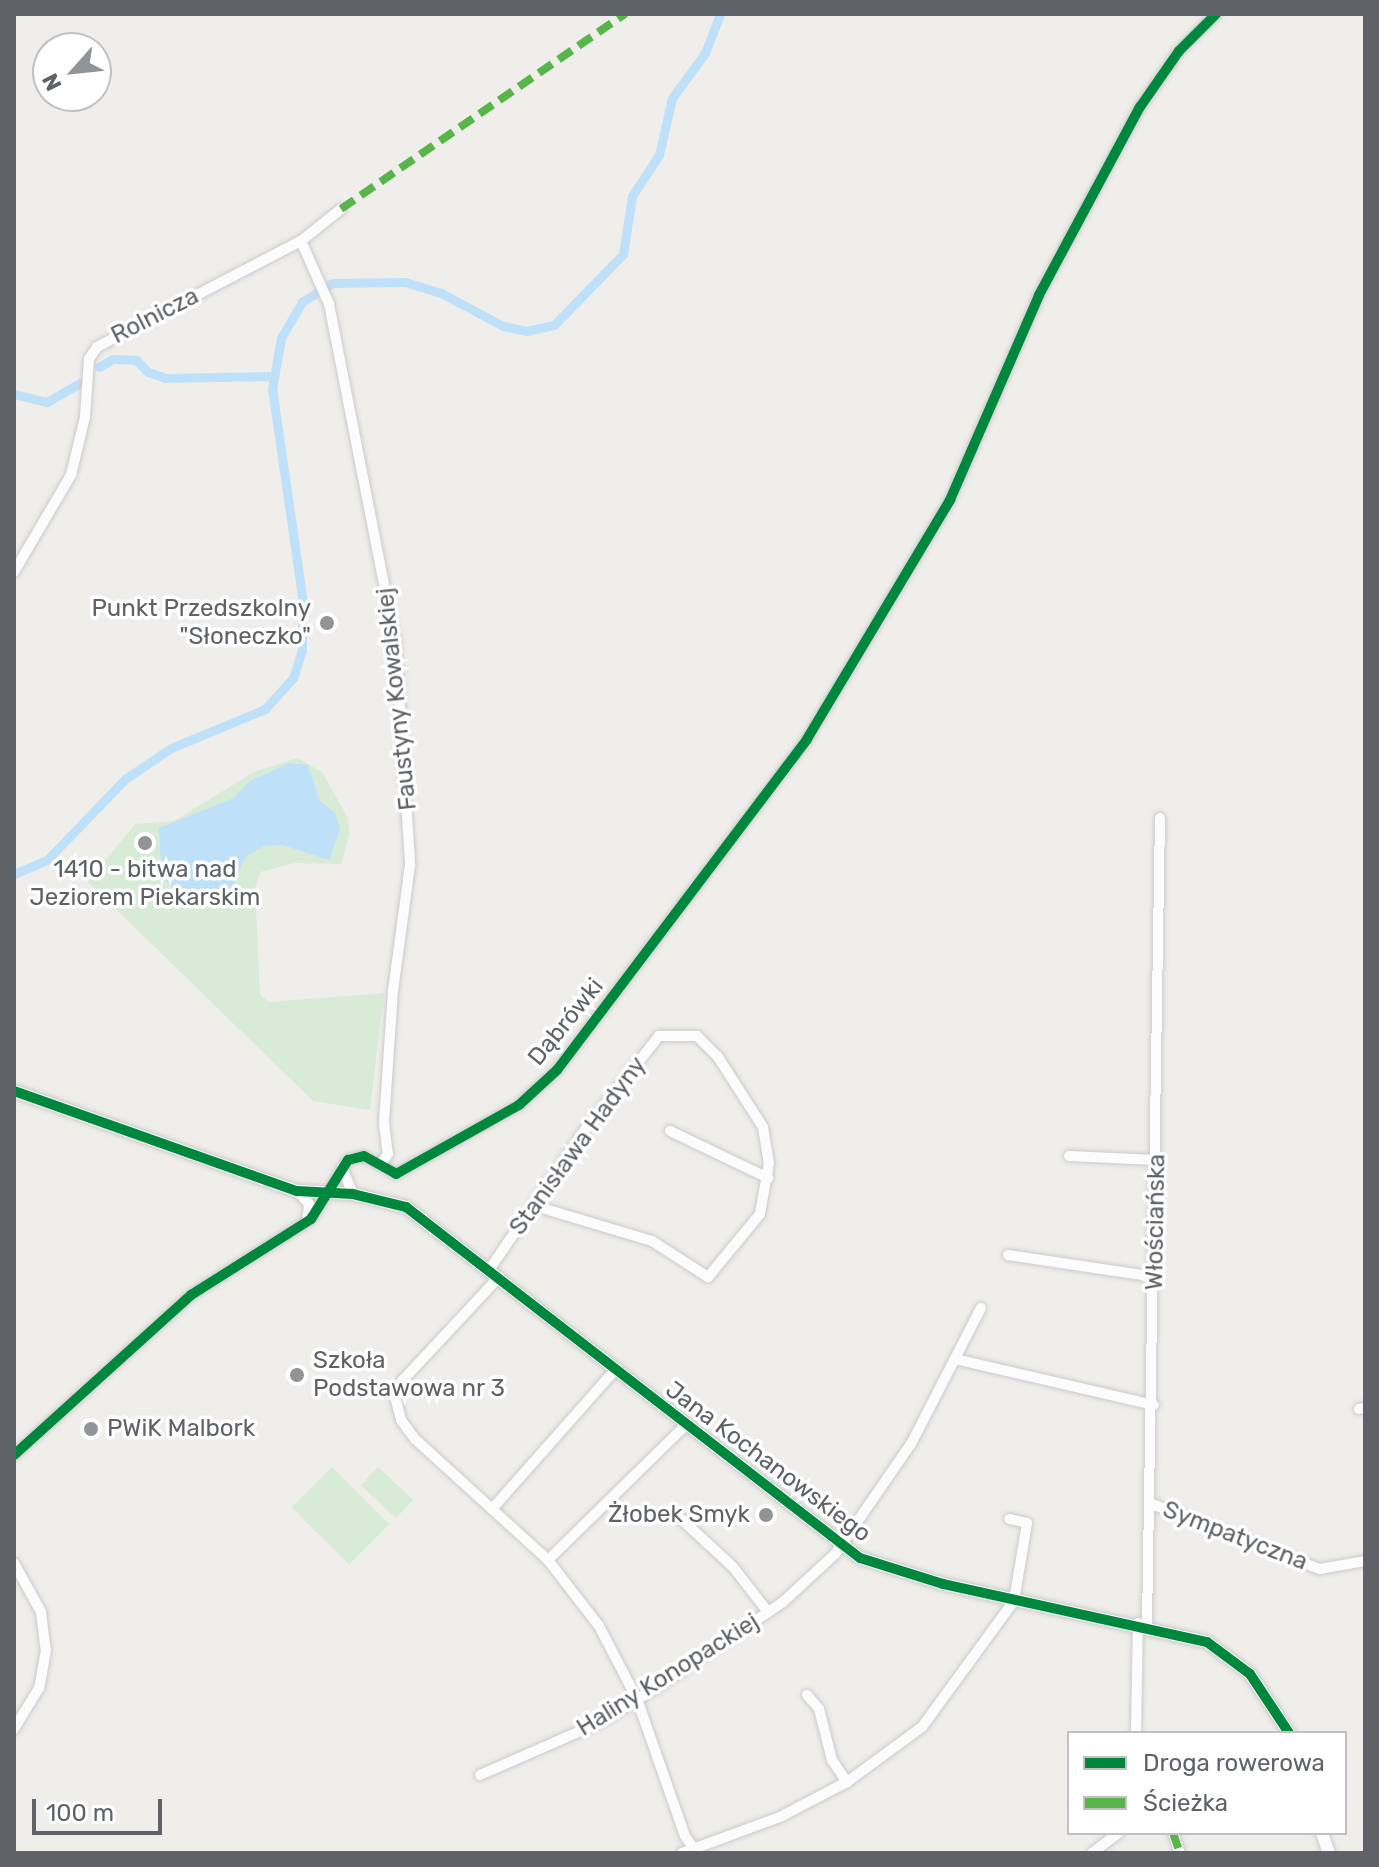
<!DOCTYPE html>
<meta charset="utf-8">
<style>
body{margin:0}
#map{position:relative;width:1379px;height:1867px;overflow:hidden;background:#efeeea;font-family:Rubik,sans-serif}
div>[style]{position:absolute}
.green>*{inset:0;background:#d8ebd6;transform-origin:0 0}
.water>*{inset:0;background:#bfe0f9}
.canal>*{height:9px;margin:-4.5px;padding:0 4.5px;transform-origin:4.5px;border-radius:4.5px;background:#bfe0f9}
.roads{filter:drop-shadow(0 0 2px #cbcccc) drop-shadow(0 0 2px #cbcccc)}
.minor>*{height:10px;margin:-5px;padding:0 5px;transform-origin:5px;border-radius:5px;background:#fdfcfc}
.tertiary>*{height:12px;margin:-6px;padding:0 6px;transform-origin:6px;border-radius:6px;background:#fdfcfc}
.quiet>*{height:8px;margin-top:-4px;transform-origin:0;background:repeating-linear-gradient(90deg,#58b549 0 16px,transparent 0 24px)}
.cycleway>*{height:10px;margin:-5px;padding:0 5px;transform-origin:5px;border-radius:5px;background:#00873e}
.dots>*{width:22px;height:22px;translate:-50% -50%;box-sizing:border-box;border:4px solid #fff;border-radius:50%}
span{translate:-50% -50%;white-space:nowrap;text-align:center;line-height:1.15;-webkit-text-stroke:7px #fff;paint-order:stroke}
.street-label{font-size:24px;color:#5f6368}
.poi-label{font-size:24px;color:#5f6368}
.right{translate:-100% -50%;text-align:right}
.left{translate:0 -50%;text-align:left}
.frame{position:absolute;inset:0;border:16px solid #5f6368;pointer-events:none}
.legend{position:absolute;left:1067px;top:1731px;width:280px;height:104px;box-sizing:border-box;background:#fff;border:2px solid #bfc1c3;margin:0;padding:10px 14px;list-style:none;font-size:24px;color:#5f6368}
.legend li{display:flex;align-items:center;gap:16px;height:40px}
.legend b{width:40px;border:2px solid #bfc1c3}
.north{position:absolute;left:32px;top:32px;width:80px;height:80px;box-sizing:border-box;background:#fff;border:2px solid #bfc1c3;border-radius:50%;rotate:243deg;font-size:22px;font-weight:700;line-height:32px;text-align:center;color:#5f6368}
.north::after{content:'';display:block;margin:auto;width:28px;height:36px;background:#919496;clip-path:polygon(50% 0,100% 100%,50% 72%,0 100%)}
.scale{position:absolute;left:32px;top:1799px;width:130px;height:36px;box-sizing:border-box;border:4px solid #5f6368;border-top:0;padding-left:10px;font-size:24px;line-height:28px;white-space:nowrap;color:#5f6368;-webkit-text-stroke:6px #fff;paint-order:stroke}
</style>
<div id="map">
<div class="green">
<i style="clip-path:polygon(297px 758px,322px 772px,348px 818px,349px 834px,341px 864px,295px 863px,260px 872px,255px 888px,260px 995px,269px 1002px,384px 993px,370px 1110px,313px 1101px,88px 882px,135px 824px,174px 821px,254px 772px)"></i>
<i style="left:332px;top:1467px;width:81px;height:57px;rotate:45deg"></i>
<i style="left:378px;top:1467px;width:48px;height:25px;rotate:43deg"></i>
</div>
<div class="water">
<i style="clip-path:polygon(289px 763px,308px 765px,320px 801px,335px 813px,340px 829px,329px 860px,283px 845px,264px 846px,246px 856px,229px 893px,215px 901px,177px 893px,162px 877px,159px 828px,234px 798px,250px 781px)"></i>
</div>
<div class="canal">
<i style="left:99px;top:367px;width:16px;rotate:-30deg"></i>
<i style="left:113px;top:359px;width:23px;rotate:2deg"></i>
<i style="left:136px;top:360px;width:17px;rotate:45deg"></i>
<i style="left:148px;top:372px;width:18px;rotate:19deg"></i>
<i style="left:165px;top:378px;width:108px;rotate:-1.1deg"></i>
<i style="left:14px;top:394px;width:34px;rotate:14deg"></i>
<i style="left:47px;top:402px;width:38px;rotate:-30deg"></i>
<i style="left:14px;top:874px;width:36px;rotate:-23deg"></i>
<i style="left:47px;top:860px;width:112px;rotate:-46.1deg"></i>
<i style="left:125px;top:779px;width:55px;rotate:-34deg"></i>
<i style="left:171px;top:748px;width:102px;rotate:-22.5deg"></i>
<i style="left:265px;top:709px;width:42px;rotate:-47.9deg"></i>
<i style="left:293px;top:678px;width:28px;rotate:-72deg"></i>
<i style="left:302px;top:651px;width:55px;rotate:-90deg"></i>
<i style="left:302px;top:596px;width:209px;rotate:-98.2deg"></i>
<i style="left:272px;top:389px;width:52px;rotate:-80deg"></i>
<i style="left:281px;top:338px;width:42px;rotate:-59.7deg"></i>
<i style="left:302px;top:302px;width:36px;rotate:-32deg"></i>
<i style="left:333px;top:283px;width:72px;rotate:-0.8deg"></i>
<i style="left:405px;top:282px;width:38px;rotate:17deg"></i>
<i style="left:441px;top:293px;width:70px;rotate:28deg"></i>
<i style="left:503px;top:326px;width:24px;rotate:12deg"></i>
<i style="left:526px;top:331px;width:29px;rotate:-12deg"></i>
<i style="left:554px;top:325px;width:99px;rotate:-45.8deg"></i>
<i style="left:623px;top:254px;width:59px;rotate:-81.2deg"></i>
<i style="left:632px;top:196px;width:49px;rotate:-56.6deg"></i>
<i style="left:659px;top:155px;width:58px;rotate:-77.2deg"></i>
<i style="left:672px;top:98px;width:56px;rotate:-53.7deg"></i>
<i style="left:705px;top:53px;width:42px;rotate:-69deg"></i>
</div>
<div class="roads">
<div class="minor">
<i style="left:301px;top:241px;width:69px;rotate:66deg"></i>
<i style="left:329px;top:304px;width:349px;rotate:78.9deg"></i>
<i style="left:396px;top:646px;width:219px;rotate:86.3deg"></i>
<i style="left:410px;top:865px;width:126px;rotate:97.7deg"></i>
<i style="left:393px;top:990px;width:133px;rotate:93.9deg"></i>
<i style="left:384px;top:1123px;width:31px;rotate:83deg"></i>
<i style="left:388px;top:1154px;width:14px;rotate:126deg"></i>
<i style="left:14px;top:572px;width:113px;rotate:-59.6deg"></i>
<i style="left:71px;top:475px;width:60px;rotate:-76.4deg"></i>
<i style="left:85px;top:417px;width:58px;rotate:-86.1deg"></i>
<i style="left:89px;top:359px;width:14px;rotate:-56deg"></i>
<i style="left:97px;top:347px;width:230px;rotate:-27.5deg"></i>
<i style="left:301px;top:241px;width:51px;rotate:-38.7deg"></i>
<i style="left:670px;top:1131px;width:109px;rotate:25.6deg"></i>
<i style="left:1069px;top:1156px;width:87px;rotate:2.6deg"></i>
<i style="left:342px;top:1168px;width:28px;rotate:67deg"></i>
<i style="left:297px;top:1191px;width:18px;rotate:47deg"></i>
<i style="left:309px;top:1204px;width:18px;rotate:96deg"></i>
<i style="left:1008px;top:1255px;width:149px;rotate:8.5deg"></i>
<i style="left:489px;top:1270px;width:170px;rotate:-55.6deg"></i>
<i style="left:585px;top:1130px;width:120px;rotate:-51.8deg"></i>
<i style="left:659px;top:1036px;width:38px"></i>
<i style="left:697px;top:1036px;width:30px;rotate:45deg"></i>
<i style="left:718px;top:1057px;width:83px;rotate:57.3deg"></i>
<i style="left:763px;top:1127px;width:36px;rotate:81deg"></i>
<i style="left:769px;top:1163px;width:52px;rotate:100deg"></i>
<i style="left:760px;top:1214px;width:82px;rotate:129.5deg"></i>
<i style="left:708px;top:1277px;width:67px;rotate:-147.3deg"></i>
<i style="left:652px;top:1241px;width:122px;rotate:-163.3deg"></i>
<i style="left:499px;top:1277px;width:142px;rotate:133deg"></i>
<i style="left:402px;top:1381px;width:17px;rotate:114deg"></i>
<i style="left:395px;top:1397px;width:24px;rotate:75deg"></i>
<i style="left:401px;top:1420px;width:24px;rotate:54deg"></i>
<i style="left:415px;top:1439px;width:180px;rotate:42.3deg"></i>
<i style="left:548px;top:1560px;width:83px;rotate:52.3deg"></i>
<i style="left:599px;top:1626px;width:82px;rotate:62.5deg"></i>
<i style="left:637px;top:1699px;width:145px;rotate:70.7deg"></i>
<i style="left:685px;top:1836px;width:21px;rotate:55deg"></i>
<i style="left:955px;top:1359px;width:204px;rotate:13deg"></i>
<i style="left:1359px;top:1409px;width:6px;rotate:-9deg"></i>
<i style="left:14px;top:1455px;width:239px;rotate:-42.1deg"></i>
<i style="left:191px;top:1295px;width:142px;rotate:-32.3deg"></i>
<i style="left:311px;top:1219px;width:70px;rotate:-57.9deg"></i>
<i style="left:348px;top:1160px;width:16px;rotate:-14deg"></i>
<i style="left:364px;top:1156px;width:37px;rotate:29deg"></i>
<i style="left:396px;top:1174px;width:141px;rotate:-29.3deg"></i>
<i style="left:519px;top:1105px;width:52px;rotate:-42.6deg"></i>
<i style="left:557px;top:1070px;width:415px;rotate:-52.9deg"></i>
<i style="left:807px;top:739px;width:279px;rotate:-59.1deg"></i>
<i style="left:950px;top:500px;width:223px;rotate:-66.5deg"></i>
<i style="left:1039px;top:295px;width:213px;rotate:-61.8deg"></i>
<i style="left:1140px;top:107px;width:68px;rotate:-55.1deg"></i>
<i style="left:1179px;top:51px;width:52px;rotate:-45deg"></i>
<i style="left:1152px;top:1504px;width:180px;rotate:21.2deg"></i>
<i style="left:1320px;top:1569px;width:46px;rotate:-10.1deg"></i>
<i style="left:492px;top:1509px;width:186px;rotate:-48.5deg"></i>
<i style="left:679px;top:1517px;width:74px;rotate:42.8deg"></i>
<i style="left:733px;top:1567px;width:57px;rotate:52.1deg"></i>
<i style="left:548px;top:1560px;width:194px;rotate:-44.4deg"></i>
<i style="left:14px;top:1563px;width:56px;rotate:61.1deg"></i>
<i style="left:41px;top:1612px;width:38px;rotate:83deg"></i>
<i style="left:46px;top:1650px;width:39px;rotate:100deg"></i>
<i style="left:39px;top:1688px;width:48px;rotate:121.4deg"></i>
<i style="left:1147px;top:1625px;width:807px;rotate:-89.08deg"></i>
<i style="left:807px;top:1695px;width:18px;rotate:49deg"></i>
<i style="left:819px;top:1709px;width:53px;rotate:75.7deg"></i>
<i style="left:832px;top:1760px;width:27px;rotate:56deg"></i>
<i style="left:1136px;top:1733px;width:110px;rotate:-89deg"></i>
<i style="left:480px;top:1775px;width:130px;rotate:-23.6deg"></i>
<i style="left:599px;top:1723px;width:67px;rotate:-31.6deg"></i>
<i style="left:656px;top:1688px;width:153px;rotate:-34.1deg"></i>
<i style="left:783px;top:1602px;width:71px;rotate:-42.7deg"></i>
<i style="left:835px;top:1554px;width:134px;rotate:-55.4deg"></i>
<i style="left:911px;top:1444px;width:153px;rotate:-62.8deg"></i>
<i style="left:1173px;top:1833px;width:21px;rotate:71deg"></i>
<i style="left:682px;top:1853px;width:104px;rotate:-20.2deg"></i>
<i style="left:780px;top:1817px;width:76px;rotate:-27.6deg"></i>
<i style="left:847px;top:1782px;width:93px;rotate:-36.3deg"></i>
<i style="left:922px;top:1727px;width:156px;rotate:-53.9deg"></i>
<i style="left:1014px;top:1601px;width:79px;rotate:-80.5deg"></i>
<i style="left:1027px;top:1523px;width:18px;rotate:-167deg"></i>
<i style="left:1092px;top:1853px;width:34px;rotate:-37deg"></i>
</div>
<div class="tertiary">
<i style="left:14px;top:1091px;width:300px;rotate:19.5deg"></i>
<i style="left:297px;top:1191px;width:56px;rotate:3.1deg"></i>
<i style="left:353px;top:1194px;width:55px;rotate:13.8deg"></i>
<i style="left:406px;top:1207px;width:574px;rotate:37.71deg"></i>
<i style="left:860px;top:1558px;width:87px;rotate:17.4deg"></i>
<i style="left:943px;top:1584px;width:270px;rotate:12.4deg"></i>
<i style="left:1207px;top:1642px;width:54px;rotate:36.7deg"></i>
<i style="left:1250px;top:1674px;width:71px;rotate:56.5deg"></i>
<i style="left:1322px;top:1833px;width:21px;rotate:71deg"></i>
</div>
</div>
<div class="quiet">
<i style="left:341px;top:209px;width:345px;rotate:-34.5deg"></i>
<i style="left:1173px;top:1833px;width:21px;rotate:71deg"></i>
</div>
<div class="cycleway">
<i style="left:14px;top:1091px;width:300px;rotate:19.5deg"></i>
<i style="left:297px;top:1191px;width:56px;rotate:3.1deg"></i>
<i style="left:353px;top:1194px;width:55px;rotate:13.8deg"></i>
<i style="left:406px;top:1207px;width:574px;rotate:37.71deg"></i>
<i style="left:860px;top:1558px;width:87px;rotate:17.4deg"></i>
<i style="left:943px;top:1584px;width:270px;rotate:12.4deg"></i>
<i style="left:1207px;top:1642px;width:54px;rotate:36.7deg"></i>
<i style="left:1250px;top:1674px;width:71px;rotate:56.5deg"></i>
<i style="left:14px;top:1455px;width:239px;rotate:-42.1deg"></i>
<i style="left:191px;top:1295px;width:142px;rotate:-32.3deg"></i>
<i style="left:311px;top:1219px;width:70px;rotate:-57.9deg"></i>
<i style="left:348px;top:1160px;width:16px;rotate:-14deg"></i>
<i style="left:364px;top:1156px;width:37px;rotate:29deg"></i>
<i style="left:396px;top:1174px;width:141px;rotate:-29.3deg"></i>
<i style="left:519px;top:1105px;width:52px;rotate:-42.6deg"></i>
<i style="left:557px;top:1070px;width:415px;rotate:-52.9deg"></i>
<i style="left:807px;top:739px;width:279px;rotate:-59.1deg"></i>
<i style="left:950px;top:500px;width:223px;rotate:-66.5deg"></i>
<i style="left:1039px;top:295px;width:213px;rotate:-61.8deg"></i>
<i style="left:1140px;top:107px;width:68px;rotate:-55.1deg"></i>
<i style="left:1179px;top:51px;width:52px;rotate:-45deg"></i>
</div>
<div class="dots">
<i style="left:327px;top:623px;background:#919496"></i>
<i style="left:145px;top:843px;background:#919496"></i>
<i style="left:297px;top:1375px;background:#919496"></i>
<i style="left:91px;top:1429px;background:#919496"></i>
<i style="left:766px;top:1515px;background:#919496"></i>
</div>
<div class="street-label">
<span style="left:155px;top:316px;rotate:-27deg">Rolnicza</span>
<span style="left:397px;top:699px;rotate:-96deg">Faustyny Kowalskiej</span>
<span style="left:566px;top:1022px;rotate:-51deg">Dąbrówki</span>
<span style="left:578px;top:1146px;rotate:-54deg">Stanisława Hadyny</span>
<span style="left:1156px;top:1222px;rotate:-89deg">Włościańska</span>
<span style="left:768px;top:1462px;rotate:37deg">Jana Kochanowskiego</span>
<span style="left:1235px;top:1536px;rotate:21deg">Sympatyczna</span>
<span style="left:668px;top:1675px;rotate:-32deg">Haliny Konopackiej</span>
</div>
<div class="poi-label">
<span class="right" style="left:311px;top:623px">Punkt Przedszkolny<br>"Słoneczko"</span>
<span style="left:145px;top:884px">1410 - bitwa nad<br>Jeziorem Piekarskim</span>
<span class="left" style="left:313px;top:1375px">Szkoła<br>Podstawowa nr 3</span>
<span class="left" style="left:107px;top:1429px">PWiK Malbork</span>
<span class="right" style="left:750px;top:1515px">Żłobek Smyk</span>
</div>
<div class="frame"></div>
<ul class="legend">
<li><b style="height:10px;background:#00873e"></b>Droga rowerowa</li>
<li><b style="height:10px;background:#58b549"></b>Ścieżka</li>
</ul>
<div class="north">N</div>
<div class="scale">100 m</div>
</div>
